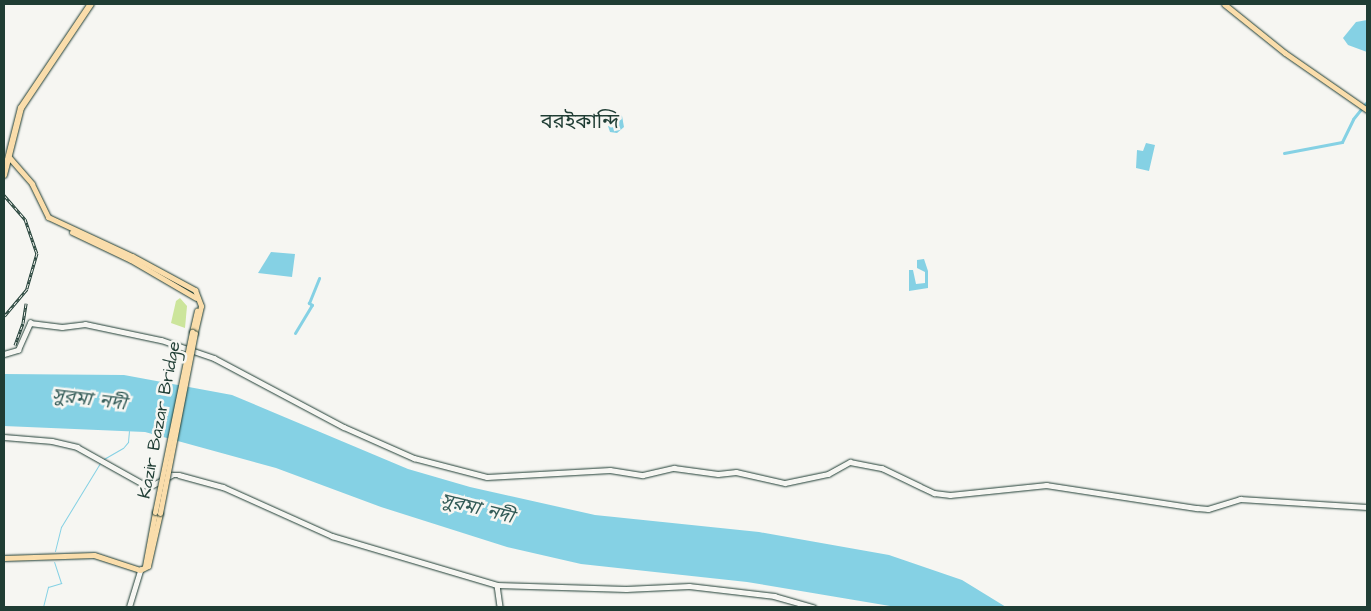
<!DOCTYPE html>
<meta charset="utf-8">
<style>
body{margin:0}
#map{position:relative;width:1371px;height:611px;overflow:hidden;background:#f6f6f2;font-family:"Architects Daughter","Noto Sans Bengali",sans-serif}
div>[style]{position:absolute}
.green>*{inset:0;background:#cce59b}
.water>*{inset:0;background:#85d1e4}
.stream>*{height:1px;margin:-0.5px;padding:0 0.5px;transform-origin:0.5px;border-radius:0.5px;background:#85d1e4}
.canal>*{height:3px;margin:-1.5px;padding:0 1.5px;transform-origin:1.5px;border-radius:1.5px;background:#85d1e4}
.roads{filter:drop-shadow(0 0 1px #1f3d34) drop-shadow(0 0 1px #1f3d34)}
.secondary>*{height:4.5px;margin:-2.25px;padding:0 2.25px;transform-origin:2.25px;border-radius:2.25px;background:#f6f6f2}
.primary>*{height:5px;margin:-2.5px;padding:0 2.5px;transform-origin:2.5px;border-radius:2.5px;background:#faddab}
.highway>*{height:6px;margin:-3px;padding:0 3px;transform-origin:3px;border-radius:3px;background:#faddab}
.rail>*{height:3px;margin-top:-1.5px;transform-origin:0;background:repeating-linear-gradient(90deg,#f6f6f2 0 4px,#1f3d34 0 8px);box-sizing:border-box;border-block:1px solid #1f3d34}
.bridges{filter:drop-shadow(0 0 1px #1f3d34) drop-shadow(0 0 1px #1f3d34)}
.primary-bridge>*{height:5px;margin:-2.5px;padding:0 2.5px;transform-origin:2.5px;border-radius:2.5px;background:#faddab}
span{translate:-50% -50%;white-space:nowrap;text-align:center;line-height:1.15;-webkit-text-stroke:5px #f6f6f2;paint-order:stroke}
.street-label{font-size:18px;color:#1f3d34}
.water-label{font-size:19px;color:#335b57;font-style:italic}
.quarter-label{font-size:20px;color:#1f3d34}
.frame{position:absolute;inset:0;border:5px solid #1f3d34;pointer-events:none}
</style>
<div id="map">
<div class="green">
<i style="clip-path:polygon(180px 298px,187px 306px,185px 328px,171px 323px,176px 301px)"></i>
</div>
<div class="water">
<i style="clip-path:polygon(1367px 20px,1367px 52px,1348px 45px,1343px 38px,1356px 22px)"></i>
<i style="clip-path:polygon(617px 112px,622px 116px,624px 127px,617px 133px,610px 132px,608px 126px,611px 115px)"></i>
<i style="clip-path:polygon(1146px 143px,1155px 145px,1149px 171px,1136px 168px,1137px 150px,1143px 151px)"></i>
<i style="clip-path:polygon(271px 252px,295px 254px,292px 277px,258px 273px)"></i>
<i style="clip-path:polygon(924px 259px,928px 271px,928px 288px,909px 291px,909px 270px,913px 270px,916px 284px,925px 283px,925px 272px,917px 268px,917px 260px)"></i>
<i style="clip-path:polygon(4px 374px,124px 375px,232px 395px,408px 469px,470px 487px,595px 515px,759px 532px,889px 555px,962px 580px,1006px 607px,896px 607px,747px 582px,581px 564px,507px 547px,381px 507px,276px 468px,145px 432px,4px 426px)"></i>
</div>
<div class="stream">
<i style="left:102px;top:460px;width:24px;rotate:-30deg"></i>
<i style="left:123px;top:448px;width:8px;rotate:-50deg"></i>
<i style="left:128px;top:442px;width:11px;rotate:-85deg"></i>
<i style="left:55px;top:551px;width:25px;rotate:-76deg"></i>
<i style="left:61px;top:527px;width:75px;rotate:-58.6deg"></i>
<i style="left:43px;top:607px;width:21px;rotate:-76deg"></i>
<i style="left:48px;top:587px;width:14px;rotate:-17deg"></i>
<i style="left:61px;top:583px;width:22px;rotate:-108deg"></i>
</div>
<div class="canal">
<i style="left:1284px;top:153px;width:59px;rotate:-10.7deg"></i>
<i style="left:1342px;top:142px;width:25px;rotate:-64deg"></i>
<i style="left:1353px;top:119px;width:22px;rotate:-51deg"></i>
<i style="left:295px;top:333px;width:33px;rotate:-59deg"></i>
<i style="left:312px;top:305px;width:4px;rotate:-146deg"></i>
<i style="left:309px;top:303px;width:27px;rotate:-68deg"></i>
</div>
<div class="roads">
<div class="secondary">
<i style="left:4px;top:354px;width:15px;rotate:-16deg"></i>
<i style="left:18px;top:350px;width:30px;rotate:-66deg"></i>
<i style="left:30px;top:323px;width:32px;rotate:7deg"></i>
<i style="left:62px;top:327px;width:23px;rotate:-7deg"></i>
<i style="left:85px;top:324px;width:78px;rotate:11.9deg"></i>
<i style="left:161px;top:340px;width:56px;rotate:18.8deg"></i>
<i style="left:214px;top:358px;width:147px;rotate:28deg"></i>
<i style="left:344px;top:427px;width:77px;rotate:23.9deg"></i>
<i style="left:414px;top:458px;width:75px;rotate:14.6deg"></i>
<i style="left:487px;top:477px;width:123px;rotate:-3.3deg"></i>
<i style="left:610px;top:470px;width:33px;rotate:9deg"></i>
<i style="left:643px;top:475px;width:32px;rotate:-13deg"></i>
<i style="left:674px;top:468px;width:44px;rotate:7.8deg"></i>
<i style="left:718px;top:474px;width:18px;rotate:-6deg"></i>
<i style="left:736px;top:472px;width:50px;rotate:12.7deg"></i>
<i style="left:785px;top:483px;width:44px;rotate:-11.8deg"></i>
<i style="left:828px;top:474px;width:25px;rotate:-29deg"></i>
<i style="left:850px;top:462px;width:33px;rotate:11deg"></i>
<i style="left:882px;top:468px;width:58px;rotate:25.7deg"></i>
<i style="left:934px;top:493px;width:16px;rotate:7deg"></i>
<i style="left:950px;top:495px;width:97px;rotate:-5.9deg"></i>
<i style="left:1046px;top:485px;width:153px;rotate:8.7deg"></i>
<i style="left:1197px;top:508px;width:11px;rotate:5deg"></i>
<i style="left:1208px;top:509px;width:34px;rotate:-17deg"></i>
<i style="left:1240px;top:499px;width:127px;rotate:3.6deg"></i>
<i style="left:4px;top:437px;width:48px;rotate:4.8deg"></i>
<i style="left:52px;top:441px;width:26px;rotate:13deg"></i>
<i style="left:77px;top:447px;width:78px;rotate:29.2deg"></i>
<i style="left:145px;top:485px;width:8px"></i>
<i style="left:153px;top:485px;width:21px;rotate:-28deg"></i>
<i style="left:172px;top:475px;width:7px"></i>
<i style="left:179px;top:475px;width:46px;rotate:15.3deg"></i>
<i style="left:223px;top:487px;width:120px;rotate:24.2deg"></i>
<i style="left:332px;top:536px;width:172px;rotate:16.5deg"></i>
<i style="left:497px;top:585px;width:22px;rotate:82deg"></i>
<i style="left:497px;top:585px;width:129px;rotate:1.8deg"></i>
<i style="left:626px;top:589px;width:63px;rotate:-2.7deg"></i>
<i style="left:689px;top:586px;width:86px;rotate:6.7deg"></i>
<i style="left:774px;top:596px;width:41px;rotate:15.8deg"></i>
<i style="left:129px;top:607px;width:39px;rotate:-73deg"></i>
</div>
<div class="primary">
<i style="left:1224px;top:4px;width:78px;rotate:38.8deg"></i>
<i style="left:1285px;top:53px;width:100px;rotate:34.8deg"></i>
<i style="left:8px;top:156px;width:37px;rotate:49deg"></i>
<i style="left:32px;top:184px;width:37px;rotate:64deg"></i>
<i style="left:48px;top:217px;width:93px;rotate:24.9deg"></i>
<i style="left:132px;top:256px;width:72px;rotate:28.4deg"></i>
<i style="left:195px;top:290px;width:17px;rotate:69deg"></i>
<i style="left:201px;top:306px;width:28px;rotate:103deg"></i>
<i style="left:72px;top:232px;width:65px;rotate:25.4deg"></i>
<i style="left:131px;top:260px;width:75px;rotate:30.3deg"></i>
<i style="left:192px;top:332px;width:22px;rotate:-77deg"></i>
<i style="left:4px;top:558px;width:90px;rotate:-1.9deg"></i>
<i style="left:94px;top:555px;width:48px;rotate:18.1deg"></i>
<i style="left:140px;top:570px;width:9px;rotate:-27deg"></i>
<i style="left:148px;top:566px;width:54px;rotate:-77.2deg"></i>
<i style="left:145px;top:566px;width:55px;rotate:-79.5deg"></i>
</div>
<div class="highway">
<i style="left:4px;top:175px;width:69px;rotate:-75.8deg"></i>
<i style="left:21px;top:108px;width:125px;rotate:-56.1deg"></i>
</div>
</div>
<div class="rail">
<i style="left:4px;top:195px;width:32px;rotate:49deg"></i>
<i style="left:25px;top:219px;width:36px;rotate:71deg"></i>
<i style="left:37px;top:253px;width:37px;rotate:106deg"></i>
<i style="left:27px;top:289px;width:35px;rotate:130deg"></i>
<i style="left:15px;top:345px;width:23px;rotate:-70deg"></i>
<i style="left:23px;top:323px;width:20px;rotate:-81deg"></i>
</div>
<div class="bridges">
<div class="primary-bridge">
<i style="left:155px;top:512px;width:184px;rotate:-78.4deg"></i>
<i style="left:160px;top:513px;width:183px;rotate:-79deg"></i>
</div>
</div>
<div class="street-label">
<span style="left:160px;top:420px;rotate:-79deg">Kazir Bazar Bridge</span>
</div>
<div class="water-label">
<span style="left:89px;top:400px;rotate:7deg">সুরমা নদী</span>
<span style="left:477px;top:509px;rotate:14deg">সুরমা নদী</span>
</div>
<div class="quarter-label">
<span style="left:580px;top:122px">বরইকান্দি</span>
</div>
<div class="frame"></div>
</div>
